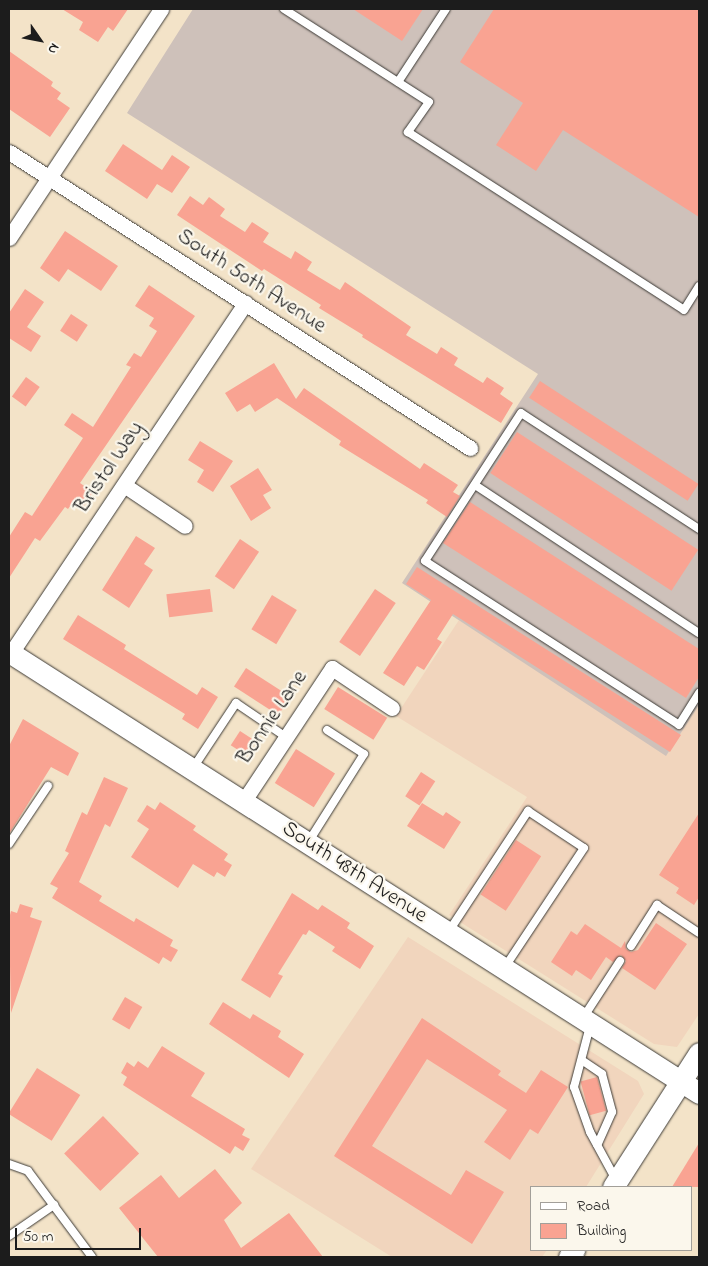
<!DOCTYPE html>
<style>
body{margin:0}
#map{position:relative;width:708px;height:1266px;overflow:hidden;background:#f3e3c8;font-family:"Indie Flower",sans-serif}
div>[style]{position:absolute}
.built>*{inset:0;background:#f1d5bd}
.industrial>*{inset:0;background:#cec1ba}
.building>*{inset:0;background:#f9a392;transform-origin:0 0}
.roads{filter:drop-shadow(0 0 1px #3c3a36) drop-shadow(0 0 1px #3c3a36)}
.lane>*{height:8px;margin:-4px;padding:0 4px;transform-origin:4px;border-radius:4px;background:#fff}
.street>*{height:15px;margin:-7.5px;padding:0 7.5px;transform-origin:7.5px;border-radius:7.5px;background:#fff}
.secondary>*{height:21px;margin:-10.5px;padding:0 10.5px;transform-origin:10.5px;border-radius:10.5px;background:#fff}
span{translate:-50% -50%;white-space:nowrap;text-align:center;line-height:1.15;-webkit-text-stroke:4.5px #fbf7ec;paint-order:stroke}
.street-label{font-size:22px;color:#1c1c1c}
.frame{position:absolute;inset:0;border:10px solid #1c1c1c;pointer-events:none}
.legend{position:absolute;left:530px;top:1186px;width:162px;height:65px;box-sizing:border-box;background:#fbf7ec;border:1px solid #a29f99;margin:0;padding:6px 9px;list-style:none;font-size:15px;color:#1c1c1c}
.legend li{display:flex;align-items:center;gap:10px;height:25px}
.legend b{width:25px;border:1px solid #a29f99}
.north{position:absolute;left:15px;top:15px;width:50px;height:50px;-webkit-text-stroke:4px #fbf7ec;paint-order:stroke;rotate:123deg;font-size:14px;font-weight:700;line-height:20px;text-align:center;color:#1c1c1c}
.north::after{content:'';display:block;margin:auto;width:18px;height:22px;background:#1c1c1c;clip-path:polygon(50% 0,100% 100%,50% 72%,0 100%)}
.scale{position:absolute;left:15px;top:1228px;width:126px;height:22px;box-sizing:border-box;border:2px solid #1c1c1c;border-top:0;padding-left:6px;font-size:15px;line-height:18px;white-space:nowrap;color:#1c1c1c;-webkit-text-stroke:4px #fbf7ec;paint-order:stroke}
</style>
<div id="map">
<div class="built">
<i style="clip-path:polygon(459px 620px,666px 755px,699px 705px,699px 1014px,677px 1047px,654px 1044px,449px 915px,527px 797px,396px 716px)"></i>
<i style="clip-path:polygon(408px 937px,638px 1081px,644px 1094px,586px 1187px,532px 1187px,532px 1250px,547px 1250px,542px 1257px,392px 1257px,251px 1169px)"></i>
</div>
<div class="industrial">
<i style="clip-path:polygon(193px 9px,699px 9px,699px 705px,666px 756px,402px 583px,538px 374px,127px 113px)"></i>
</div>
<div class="building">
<i style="clip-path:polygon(62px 9px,128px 9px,113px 31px,108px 27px,98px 42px,79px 30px,83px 22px)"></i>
<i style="clip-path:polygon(353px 9px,423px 9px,402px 41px)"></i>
<i style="clip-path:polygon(494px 9px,699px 9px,699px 217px,563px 130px,536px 171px,496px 145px,523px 103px,460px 62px)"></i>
<i style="clip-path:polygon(9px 51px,53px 82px,51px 86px,61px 93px,57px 99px,70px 108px,50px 137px,9px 109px)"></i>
<i style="clip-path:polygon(123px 144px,162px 170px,172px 155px,190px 167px,172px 193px,157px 184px,147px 199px,105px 171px)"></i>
<i style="clip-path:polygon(190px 196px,203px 205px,209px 197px,225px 209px,220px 216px,245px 232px,252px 222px,269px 233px,263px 242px,291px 259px,295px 251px,312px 262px,307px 270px,340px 290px,345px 282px,411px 327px,406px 335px,437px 354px,441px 347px,458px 358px,454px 365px,483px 383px,487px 377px,504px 388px,500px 394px,513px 403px,501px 423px,362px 337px,363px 335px,319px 308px,321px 305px,264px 269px,262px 271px,177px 215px)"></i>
<i style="clip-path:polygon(65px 231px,118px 266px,101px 291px,68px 269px,59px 282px,40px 268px)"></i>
<i style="clip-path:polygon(149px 285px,195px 316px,80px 483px,93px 492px,82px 508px,73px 502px,68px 509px,65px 507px,40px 541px,35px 538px,9px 578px,9px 537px,25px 512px,32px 516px,83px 438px,64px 425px,72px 413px,93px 427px,131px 367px,126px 365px,134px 353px,141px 357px,157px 331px,149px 326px,154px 318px,135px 306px)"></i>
<i style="clip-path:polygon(25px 289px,44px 302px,27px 327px,41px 336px,31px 352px,9px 338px,9px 313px)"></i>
<i style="left:71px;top:314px;width:20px;height:20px;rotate:33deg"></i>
<i style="clip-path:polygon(274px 363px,296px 399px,304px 388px,420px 469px,424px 463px,458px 485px,453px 492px,460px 496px,447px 517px,426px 503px,428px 500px,339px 445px,341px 441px,277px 398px,255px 412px,250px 404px,237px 412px,225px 393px)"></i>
<i style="left:26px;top:377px;width:17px;height:24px;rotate:36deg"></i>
<i style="left:540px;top:381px;width:189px;height:20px;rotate:33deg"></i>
<i style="left:517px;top:432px;width:216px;height:49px;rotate:33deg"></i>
<i style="clip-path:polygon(200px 441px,233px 461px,213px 492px,197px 482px,204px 470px,188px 460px)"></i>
<i style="clip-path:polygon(258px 468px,272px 490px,263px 495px,271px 508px,251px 521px,230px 486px)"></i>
<i style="clip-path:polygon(470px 502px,699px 649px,699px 677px,686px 698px,443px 543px)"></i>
<i style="clip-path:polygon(136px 536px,155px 548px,144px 564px,153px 570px,129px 608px,102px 590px)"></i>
<i style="left:240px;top:539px;width:23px;height:45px;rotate:34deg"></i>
<i style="clip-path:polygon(417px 567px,681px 735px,670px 752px,453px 614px,437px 639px,442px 642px,424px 670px,417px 666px,404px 686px,383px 673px,431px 600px,406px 584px)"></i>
<i style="left:210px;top:589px;width:23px;height:44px;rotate:83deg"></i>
<i style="left:375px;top:589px;width:25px;height:64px;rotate:34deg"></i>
<i style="left:272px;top:595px;width:29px;height:40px;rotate:31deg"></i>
<i style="clip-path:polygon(78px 615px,126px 645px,124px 649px,197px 695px,202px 687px,218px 697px,198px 729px,182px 719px,185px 714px,63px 639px)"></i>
<i style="left:246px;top:668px;width:53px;height:22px;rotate:33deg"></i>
<i style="left:338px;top:687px;width:58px;height:26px;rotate:32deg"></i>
<i style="clip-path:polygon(23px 719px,79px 753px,68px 776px,51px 767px,9px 834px,9px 746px)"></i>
<i style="left:240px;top:731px;width:17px;height:17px;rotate:33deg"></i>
<i style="left:296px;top:749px;width:46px;height:40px;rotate:32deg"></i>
<i style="left:421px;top:772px;width:17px;height:29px;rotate:33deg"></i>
<i style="clip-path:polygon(104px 777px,128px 788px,110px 827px,105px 824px,79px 882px,102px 896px,99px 901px,134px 922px,136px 918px,173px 940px,170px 946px,178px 950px,171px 962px,163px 957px,159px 964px,52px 898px,58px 888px,50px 884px,69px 853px,65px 851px,82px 812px,87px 815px)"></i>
<i style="clip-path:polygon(160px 802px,196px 826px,193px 830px,228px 854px,224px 860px,232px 865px,225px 877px,217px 872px,214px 877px,193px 864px,178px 888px,131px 857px,149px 829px,137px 821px,147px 805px,155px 810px)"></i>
<i style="clip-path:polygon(422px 803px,443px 816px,446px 812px,461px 822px,444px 849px,407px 826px)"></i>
<i style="clip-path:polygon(699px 813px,699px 897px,694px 905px,676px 893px,679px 888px,659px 875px)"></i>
<i style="left:516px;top:840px;width:30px;height:65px;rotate:33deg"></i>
<i style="clip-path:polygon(292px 893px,318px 910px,322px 905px,350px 923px,347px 928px,374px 946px,360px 969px,332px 951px,335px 947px,309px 930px,306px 935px,303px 934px,278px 974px,283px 976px,270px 998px,241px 980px)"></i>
<i style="clip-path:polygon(20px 904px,33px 908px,30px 917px,42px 921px,11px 1013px,9px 919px,11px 911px,17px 913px)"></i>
<i style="clip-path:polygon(656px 923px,687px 944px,655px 990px,622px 968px,626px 961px,621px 955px,613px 962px,606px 957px,591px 980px,576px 970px,572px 976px,551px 962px,571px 931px,577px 935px,585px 924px,621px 948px,625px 941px,626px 949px,631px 952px,638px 950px)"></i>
<i style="left:125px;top:997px;width:20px;height:26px;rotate:30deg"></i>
<i style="clip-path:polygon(223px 1002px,250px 1019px,253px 1014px,281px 1031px,278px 1037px,304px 1054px,289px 1078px,209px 1024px)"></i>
<i style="clip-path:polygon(422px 1018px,501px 1071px,498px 1075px,526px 1093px,541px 1070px,568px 1087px,538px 1134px,530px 1129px,510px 1160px,484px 1142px,507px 1110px,427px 1059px,372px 1146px,451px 1195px,466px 1170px,504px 1192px,472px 1244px,334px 1156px)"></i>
<i style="clip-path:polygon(162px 1046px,205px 1073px,191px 1096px,245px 1129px,242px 1135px,250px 1139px,243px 1151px,235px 1146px,230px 1154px,123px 1085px,127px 1077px,121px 1073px,127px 1062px,134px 1067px,138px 1061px,148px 1068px)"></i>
<i style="left:37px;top:1068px;width:51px;height:54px;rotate:32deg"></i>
<i style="left:597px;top:1077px;width:35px;height:17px;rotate:75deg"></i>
<i style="left:103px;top:1116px;width:52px;height:54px;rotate:46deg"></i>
<i style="clip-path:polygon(699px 1143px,699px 1187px,672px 1187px)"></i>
<i style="clip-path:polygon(215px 1169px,242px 1203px,224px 1220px,241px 1248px,289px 1213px,323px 1257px,158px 1257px,119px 1208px,161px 1175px,179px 1198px)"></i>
</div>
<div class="roads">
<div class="lane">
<i style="left:284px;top:9px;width:172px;rotate:32.7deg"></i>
<i style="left:429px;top:102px;width:37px;rotate:125deg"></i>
<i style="left:408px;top:132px;width:328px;rotate:32.8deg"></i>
<i style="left:684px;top:310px;width:28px;rotate:-58deg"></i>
<i style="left:398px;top:82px;width:87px;rotate:-56.7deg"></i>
<i style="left:475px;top:485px;width:268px;rotate:33.5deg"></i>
<i style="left:699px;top:529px;width:212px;rotate:-146.9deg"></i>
<i style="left:521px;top:413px;width:176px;rotate:123deg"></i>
<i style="left:425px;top:561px;width:302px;rotate:32.8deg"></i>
<i style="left:679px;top:725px;width:38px;rotate:-58deg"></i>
<i style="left:193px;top:768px;width:78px;rotate:-56.5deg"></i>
<i style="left:236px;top:703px;width:60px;rotate:34.2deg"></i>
<i style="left:309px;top:841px;width:103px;rotate:-57.7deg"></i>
<i style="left:364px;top:754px;width:44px;rotate:-147deg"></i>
<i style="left:9px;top:844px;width:70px;rotate:-56.1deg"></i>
<i style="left:449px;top:931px;width:144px;rotate:-56.6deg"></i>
<i style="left:528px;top:811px;width:67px;rotate:33.5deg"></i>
<i style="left:584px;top:848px;width:143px;rotate:123.6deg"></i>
<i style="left:631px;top:946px;width:49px;rotate:-57.6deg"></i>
<i style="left:657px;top:905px;width:50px;rotate:33.7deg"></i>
<i style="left:583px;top:1018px;width:68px;rotate:-57deg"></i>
<i style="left:590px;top:1026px;width:63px;rotate:104.7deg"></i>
<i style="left:574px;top:1087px;width:48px;rotate:70.4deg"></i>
<i style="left:590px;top:1132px;width:52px;rotate:61.5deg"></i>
<i style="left:583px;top:1061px;width:23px;rotate:34deg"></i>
<i style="left:602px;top:1074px;width:39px;rotate:75deg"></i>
<i style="left:612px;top:1112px;width:36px;rotate:114deg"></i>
<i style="left:9px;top:1164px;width:20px;rotate:20deg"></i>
<i style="left:28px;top:1171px;width:107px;rotate:53.3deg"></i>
<i style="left:9px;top:1236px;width:55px;rotate:-34.6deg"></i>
</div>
<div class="street">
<i style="left:9px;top:152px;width:548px;rotate:32.7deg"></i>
<i style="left:9px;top:238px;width:275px;rotate:-56.4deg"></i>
<i style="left:124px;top:485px;width:73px;rotate:33.9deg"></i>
<i style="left:9px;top:656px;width:425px;rotate:-56.2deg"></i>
<i style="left:243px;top:802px;width:161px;rotate:-56.4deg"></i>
<i style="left:332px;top:668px;width:72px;rotate:33.7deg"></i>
</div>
<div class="secondary">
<i style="left:9px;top:652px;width:819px;rotate:32.58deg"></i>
<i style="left:613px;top:1187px;width:159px;rotate:-57.3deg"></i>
<i style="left:569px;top:1257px;width:9px;rotate:-54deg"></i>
</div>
</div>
<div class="street-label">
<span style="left:251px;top:282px;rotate:33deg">South 50th Avenue</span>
<span style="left:110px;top:468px;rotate:-56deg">Bristol Way</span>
<span style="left:273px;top:718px;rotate:-56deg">Bonnie Lane</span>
<span style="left:354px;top:873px;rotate:33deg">South 48th Avenue</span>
</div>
<div class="frame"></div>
<ul class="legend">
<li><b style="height:6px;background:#fff"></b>Road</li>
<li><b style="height:14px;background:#f9a392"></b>Building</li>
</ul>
<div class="north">N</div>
<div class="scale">50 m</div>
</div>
